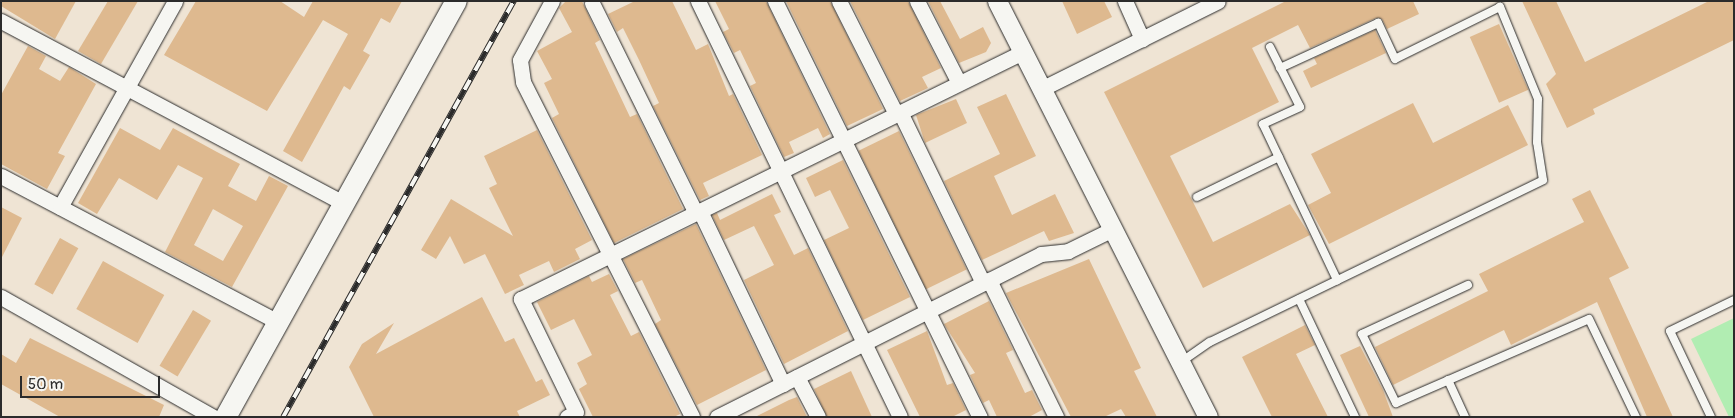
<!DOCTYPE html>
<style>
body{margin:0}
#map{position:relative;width:1735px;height:418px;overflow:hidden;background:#efe4d4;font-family:Pangolin,sans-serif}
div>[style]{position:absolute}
.green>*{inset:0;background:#b1edb2}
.building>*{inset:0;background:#deb98f;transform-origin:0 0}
.roads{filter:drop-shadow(0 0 1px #2b2b2b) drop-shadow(0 0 1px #2b2b2b)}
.service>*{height:8px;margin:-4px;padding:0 4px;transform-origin:4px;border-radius:4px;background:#f6f6f2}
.minor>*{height:15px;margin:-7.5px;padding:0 7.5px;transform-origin:7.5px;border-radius:7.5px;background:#f6f6f2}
.tertiary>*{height:19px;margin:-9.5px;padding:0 9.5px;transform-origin:9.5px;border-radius:9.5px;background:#f6f6f2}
.secondary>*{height:21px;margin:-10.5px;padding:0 10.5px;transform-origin:10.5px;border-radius:10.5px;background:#f6f6f2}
.rail>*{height:5.5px;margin-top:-2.75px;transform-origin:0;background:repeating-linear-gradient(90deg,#f6f6f2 0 11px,#2b2b2b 0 22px);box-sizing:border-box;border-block:1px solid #2b2b2b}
span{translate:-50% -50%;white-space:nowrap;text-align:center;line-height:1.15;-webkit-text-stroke:5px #f6f6f2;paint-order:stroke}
.frame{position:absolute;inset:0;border:2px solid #2b2b2b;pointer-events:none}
.scale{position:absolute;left:20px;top:376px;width:140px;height:22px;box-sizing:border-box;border:2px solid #2b2b2b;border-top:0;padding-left:6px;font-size:15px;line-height:18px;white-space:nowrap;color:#2b2b2b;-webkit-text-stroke:4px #f6f6f2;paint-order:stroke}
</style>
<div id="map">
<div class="green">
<i style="clip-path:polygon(1734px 318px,1734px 417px,1729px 417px,1691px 339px)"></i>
</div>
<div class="building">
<i style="clip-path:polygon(1px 1px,76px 1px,55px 39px,1px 6px)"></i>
<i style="clip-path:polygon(108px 1px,138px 1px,101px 64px,78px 51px)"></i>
<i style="clip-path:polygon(196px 1px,280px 1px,304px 17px,313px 1px,402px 1px,390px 23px,381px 18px,363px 51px,370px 55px,350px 90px,344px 86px,302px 162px,283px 151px,348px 34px,323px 20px,267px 111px,164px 55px)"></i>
<i style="clip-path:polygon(566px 1px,582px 1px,600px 40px,595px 43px,630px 117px,637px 114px,683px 209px,614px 243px,552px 118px,559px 114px,544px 83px,552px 79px,537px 51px,572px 32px,559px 8px)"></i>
<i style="clip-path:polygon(635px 1px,672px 1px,696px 50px,708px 44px,729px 96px,733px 94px,762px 155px,703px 183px,709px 196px,700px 200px,653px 106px,659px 103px,639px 60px,623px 28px,617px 32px,608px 14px)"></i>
<i style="clip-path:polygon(715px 1px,766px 1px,830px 134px,823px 138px,818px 128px,789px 142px,794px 153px,784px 157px,750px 86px,756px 83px,740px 50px,734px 53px,723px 32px,729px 29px)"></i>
<i style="clip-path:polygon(786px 1px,830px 1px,883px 109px,847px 126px)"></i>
<i style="clip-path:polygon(850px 1px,908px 1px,941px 68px,922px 77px,928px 88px,900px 101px)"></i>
<i style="clip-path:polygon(928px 1px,940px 1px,960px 39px,983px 27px,991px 43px,986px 52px,959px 63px)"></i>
<i style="clip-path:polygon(1062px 1px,1104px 1px,1112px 17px,1077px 34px)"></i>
<i style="clip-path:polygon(1286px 1px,1413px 1px,1419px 14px,1387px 29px,1382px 19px,1376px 18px,1310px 48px,1298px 25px,1252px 48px,1279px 102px,1170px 156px,1213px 242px,1290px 204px,1310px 235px,1203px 288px,1104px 92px)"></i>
<i style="clip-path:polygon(1522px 1px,1556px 1px,1585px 62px,1709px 1px,1734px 1px,1734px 40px,1593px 109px,1595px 114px,1567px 128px,1546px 84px,1556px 74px)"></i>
<i style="left:1499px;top:24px;width:72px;height:32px;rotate:66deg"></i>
<i style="clip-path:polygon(1375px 30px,1386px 53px,1311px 88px,1303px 71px,1317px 64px,1314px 58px)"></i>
<i style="clip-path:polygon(28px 46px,46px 56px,39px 69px,60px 81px,69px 67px,96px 84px,58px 153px,65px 156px,47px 189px,1px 164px,1px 95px)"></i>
<i style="clip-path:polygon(1006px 94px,1036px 156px,994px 176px,1012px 215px,1055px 194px,1074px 233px,1049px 241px,1044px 231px,982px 260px,944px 181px,1000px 154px,977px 107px)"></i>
<i style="clip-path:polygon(956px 99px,967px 123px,925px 143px,916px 115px)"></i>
<i style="clip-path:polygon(1413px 103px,1433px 143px,1508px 105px,1528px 145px,1329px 244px,1308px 205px,1331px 193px,1311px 154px)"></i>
<i style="clip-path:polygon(evenodd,120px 128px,160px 150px,173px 128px,217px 152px,240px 164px,228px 186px,256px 201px,269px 176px,288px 186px,232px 287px,165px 252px,203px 178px,178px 165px,157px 200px,119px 178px,97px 214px,78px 203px,120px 128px,213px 209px,243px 226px,223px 261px,194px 245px,213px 209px)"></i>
<i style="clip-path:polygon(537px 130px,592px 240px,575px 249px,580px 259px,554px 272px,549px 261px,519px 275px,524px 285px,505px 294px,485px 254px,464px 264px,450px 236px,436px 259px,421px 250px,451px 199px,513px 236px,489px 188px,497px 184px,484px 156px)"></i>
<i style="left:899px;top:131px;width:154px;height:45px;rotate:64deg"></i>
<i style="clip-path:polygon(843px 160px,910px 297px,863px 320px,824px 240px,849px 228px,830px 190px,815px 197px,806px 178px)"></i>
<i style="clip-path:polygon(1590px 190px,1629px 268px,1609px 278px,1673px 417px,1647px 417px,1597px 302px,1511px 345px,1504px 330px,1393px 385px,1375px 347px,1488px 291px,1479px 274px,1584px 222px,1572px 199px)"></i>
<i style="clip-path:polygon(772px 194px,781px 212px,774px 215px,794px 255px,808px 248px,848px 331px,784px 364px,744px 280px,774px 265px,754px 226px,724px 240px,712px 215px,717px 213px,720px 220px)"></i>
<i style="clip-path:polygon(1px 207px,22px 218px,1px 259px)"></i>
<i style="clip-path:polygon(696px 224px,766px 370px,697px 405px,655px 324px,661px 320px,642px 280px,635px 283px,623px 259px)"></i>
<i style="left:60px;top:238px;width:21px;height:53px;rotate:29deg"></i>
<i style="clip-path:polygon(1089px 259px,1141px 368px,1134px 371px,1157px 417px,1126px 417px,1121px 409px,1104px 417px,1071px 417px,1006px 293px)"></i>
<i style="left:103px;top:261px;width:70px;height:55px;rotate:29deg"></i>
<i style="clip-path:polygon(609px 274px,618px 291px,610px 295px,631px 336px,639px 332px,680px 414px,674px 417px,593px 417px,579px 389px,587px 384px,577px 363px,592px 355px,574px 319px,551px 330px,537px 302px,589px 276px,592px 282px)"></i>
<i style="clip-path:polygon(482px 297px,505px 342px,514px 338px,536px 382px,542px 379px,550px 395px,517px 411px,520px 417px,374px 417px,349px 367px,362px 344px,394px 323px,376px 354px)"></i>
<i style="clip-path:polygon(989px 301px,1013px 350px,1006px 353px,1025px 393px,1032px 390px,1042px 410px,1029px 417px,997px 417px,989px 400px,983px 403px,970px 375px,975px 373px,944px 324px)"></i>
<i style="left:193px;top:310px;width:21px;height:65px;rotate:31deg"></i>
<i style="clip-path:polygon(1305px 325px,1315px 345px,1296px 354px,1328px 417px,1272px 417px,1242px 357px)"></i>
<i style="clip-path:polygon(927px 331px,947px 385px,953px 383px,966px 410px,952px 417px,920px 417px,887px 350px)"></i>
<i style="clip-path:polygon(30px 338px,164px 405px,159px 417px,60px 417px,1px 384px,1px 354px,16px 363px)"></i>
<i style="clip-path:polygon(1360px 346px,1383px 390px,1393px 417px,1369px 417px,1340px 355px)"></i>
<i style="clip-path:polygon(851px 371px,872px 417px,827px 417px,814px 389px)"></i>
<i style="clip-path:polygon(797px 397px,807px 417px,755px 417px,789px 400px)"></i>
</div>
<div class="roads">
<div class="service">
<i style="left:1270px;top:47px;width:67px;rotate:63.4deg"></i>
<i style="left:1300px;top:107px;width:41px;rotate:155.3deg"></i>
<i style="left:1263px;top:124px;width:173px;rotate:64.6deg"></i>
<i style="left:1197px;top:197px;width:91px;rotate:-26deg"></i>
<i style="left:1468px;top:285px;width:117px;rotate:155.2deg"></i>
<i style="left:1362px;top:334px;width:77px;rotate:63.8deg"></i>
<i style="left:1396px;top:403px;width:210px;rotate:-23.5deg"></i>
<i style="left:1589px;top:319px;width:109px;rotate:64.4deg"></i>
<i style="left:1299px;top:299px;width:131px;rotate:64.6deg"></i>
<i style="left:1181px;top:362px;width:35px;rotate:-35deg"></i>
<i style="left:1210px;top:342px;width:370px;rotate:-25.9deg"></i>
<i style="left:1543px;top:180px;width:38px;rotate:-99deg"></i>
<i style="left:1537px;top:142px;width:43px;rotate:-88.7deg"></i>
<i style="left:1538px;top:99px;width:100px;rotate:-112.4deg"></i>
<i style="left:1500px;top:7px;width:117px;rotate:153.7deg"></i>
<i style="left:1395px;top:59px;width:40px;rotate:-115deg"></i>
<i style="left:1378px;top:23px;width:108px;rotate:155.3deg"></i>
<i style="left:1448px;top:380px;width:41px;rotate:65.3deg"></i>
<i style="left:1711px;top:417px;width:95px;rotate:-115.5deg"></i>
<i style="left:1670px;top:331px;width:71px;rotate:-25.8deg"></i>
</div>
<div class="minor">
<i style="left:552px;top:1px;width:67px;rotate:118.5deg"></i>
<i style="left:520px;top:60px;width:22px;rotate:82deg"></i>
<i style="left:523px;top:82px;width:375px;rotate:63.2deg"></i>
<i style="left:698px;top:1px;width:462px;rotate:64.1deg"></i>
<i style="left:775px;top:1px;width:464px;rotate:63.8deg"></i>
<i style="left:839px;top:1px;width:127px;rotate:63.2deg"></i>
<i style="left:917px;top:1px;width:92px;rotate:62.9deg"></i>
<i style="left:1125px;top:1px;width:42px;rotate:65.9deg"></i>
<i style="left:592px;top:3px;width:234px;rotate:63.7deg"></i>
<i style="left:1px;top:21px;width:388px;rotate:28deg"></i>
<i style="left:1043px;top:88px;width:195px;rotate:-26.4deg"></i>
<i style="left:900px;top:112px;width:190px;rotate:64.1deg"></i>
<i style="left:1px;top:176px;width:313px;rotate:27.8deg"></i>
<i style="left:60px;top:207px;width:236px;rotate:-60.8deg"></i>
<i style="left:700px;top:211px;width:192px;rotate:64.4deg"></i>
<i style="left:989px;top:280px;width:153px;rotate:63.9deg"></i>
<i style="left:1px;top:297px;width:244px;rotate:29.5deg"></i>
<i style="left:797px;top:377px;width:45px;rotate:62.3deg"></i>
<i style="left:567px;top:417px;width:10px;rotate:-29deg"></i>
<i style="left:576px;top:412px;width:126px;rotate:-116deg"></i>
<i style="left:521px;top:299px;width:559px;rotate:-26.2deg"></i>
<i style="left:717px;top:417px;width:363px;rotate:-26.7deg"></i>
<i style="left:1041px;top:254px;width:27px;rotate:-6deg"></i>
<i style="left:1068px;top:251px;width:50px;rotate:-26.1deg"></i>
</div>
<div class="tertiary">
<i style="left:997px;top:1px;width:466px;rotate:63.1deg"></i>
</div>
<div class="secondary">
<i style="left:225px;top:417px;width:476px;rotate:-61deg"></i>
</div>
</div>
<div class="rail">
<i style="left:283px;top:417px;width:476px;rotate:-61deg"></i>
</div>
<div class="frame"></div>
<div class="scale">50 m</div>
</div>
